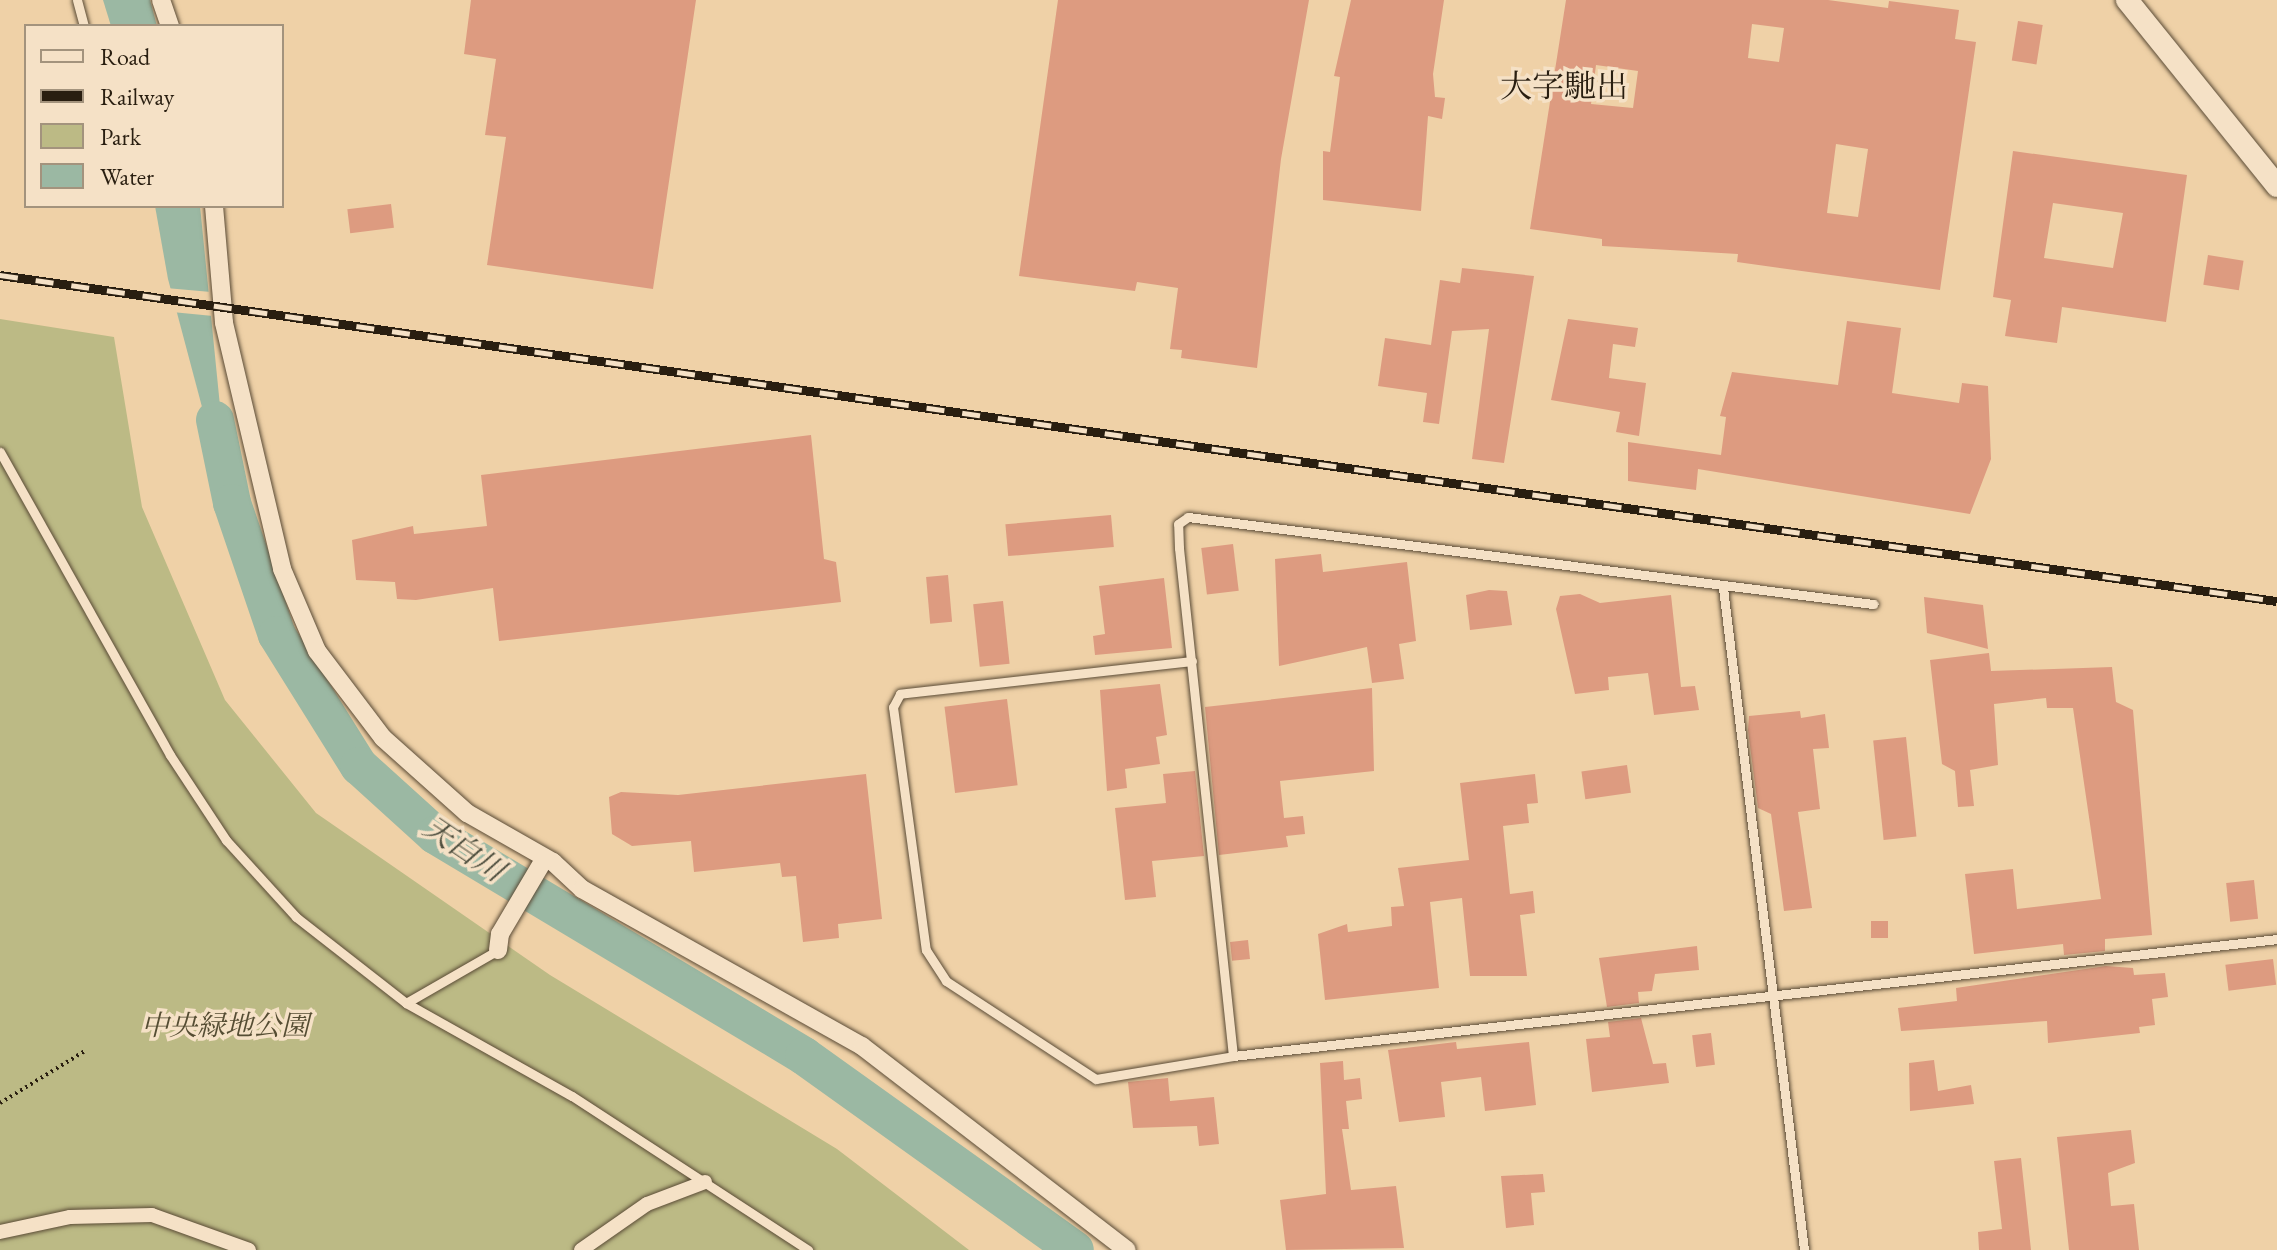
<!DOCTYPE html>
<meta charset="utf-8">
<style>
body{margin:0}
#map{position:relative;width:2277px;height:1250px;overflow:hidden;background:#efd1a7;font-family:"EB Garamond","Noto Serif JP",serif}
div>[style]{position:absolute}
.green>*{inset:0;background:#bcba85}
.water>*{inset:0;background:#9bb8a3}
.pier>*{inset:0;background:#efd1a7}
.river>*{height:38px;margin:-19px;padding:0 19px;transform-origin:19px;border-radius:19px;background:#9bb8a3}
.building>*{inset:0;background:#dd9b80;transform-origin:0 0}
.path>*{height:4px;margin-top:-2px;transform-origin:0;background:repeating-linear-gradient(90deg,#291e10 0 2px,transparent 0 6px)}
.roads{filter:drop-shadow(0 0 2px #5a4b36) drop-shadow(0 0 2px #5a4b36)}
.service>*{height:9px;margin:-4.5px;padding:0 4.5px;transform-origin:4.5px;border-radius:4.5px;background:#f5e1c6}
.pedestrian>*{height:14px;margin:-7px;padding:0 7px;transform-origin:7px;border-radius:7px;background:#f5e1c6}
.minor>*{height:18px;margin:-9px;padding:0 9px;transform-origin:9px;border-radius:9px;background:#f5e1c6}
.tertiary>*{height:22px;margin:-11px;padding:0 11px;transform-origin:11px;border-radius:11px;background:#f5e1c6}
.rail>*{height:9px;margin-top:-4.5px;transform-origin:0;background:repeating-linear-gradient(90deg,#f5e1c6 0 18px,#291e10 0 36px);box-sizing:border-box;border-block:2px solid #291e10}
span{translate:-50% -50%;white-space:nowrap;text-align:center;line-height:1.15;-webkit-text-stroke:7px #f5e1c6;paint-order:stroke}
.park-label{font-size:28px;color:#554d33;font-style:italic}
.water-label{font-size:30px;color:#4b4c3c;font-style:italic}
.quarter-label{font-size:32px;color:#291e10}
.legend{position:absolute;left:24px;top:24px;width:260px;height:184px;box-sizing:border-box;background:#f5e1c6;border:2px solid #a3937d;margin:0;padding:10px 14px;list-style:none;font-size:24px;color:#291e10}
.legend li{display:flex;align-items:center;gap:16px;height:40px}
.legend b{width:40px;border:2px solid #a3937d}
</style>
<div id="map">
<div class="green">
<i style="clip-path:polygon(0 319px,114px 337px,142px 507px,225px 700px,316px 813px,550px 975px,837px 1149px,969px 1250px,0 1250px)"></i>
</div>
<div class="water">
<i style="clip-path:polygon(103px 0,150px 0,157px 26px,111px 26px)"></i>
<i style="clip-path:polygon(155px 206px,200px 206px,231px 516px,168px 279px)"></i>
</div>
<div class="pier">
<i style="clip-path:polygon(166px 288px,211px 292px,213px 316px,172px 312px)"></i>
</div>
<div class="river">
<i style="left:215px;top:420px;width:85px;rotate:78.4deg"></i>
<i style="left:232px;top:503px;width:139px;rotate:71.2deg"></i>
<i style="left:277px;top:635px;width:155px;rotate:58deg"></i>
<i style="left:359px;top:766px;width:103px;rotate:42.2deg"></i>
<i style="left:435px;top:835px;width:430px;rotate:30.9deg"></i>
<i style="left:804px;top:1056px;width:333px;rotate:35.6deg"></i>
</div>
<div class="building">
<i style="clip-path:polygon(471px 0,696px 0,653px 289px,487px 265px,506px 137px,485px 135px,496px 59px,464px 54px)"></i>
<i style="clip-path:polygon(1058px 0,1309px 0,1281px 159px,1257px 368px,1181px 358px,1182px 350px,1170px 349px,1178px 288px,1137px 282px,1135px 291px,1019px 276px)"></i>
<i style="clip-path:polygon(1351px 0,1444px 0,1433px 74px,1435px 97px,1445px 98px,1442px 119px,1428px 116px,1421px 211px,1323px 200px,1323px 151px,1330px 152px,1340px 77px,1334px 76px)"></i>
<i style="clip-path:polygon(evenodd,1566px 0,1828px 0,1888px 8px,1889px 1px,1959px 10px,1955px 39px,1976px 42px,1940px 290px,1737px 262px,1738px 254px,1602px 246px,1602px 239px,1530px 229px,1566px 0,1752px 24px,1784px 28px,1779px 62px,1748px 58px,1752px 24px,1566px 0,1596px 65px,1638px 71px,1633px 108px,1591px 104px,1596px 65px,1566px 0,1836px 144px,1868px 149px,1858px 217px,1827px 213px,1836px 144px)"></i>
<i style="left:2018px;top:21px;width:25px;height:40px;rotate:9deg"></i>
<i style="clip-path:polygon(evenodd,2013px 151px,2187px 175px,2166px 322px,2062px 307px,2057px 343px,2005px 336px,2011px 300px,1993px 297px,2013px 151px,2053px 203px,2123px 213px,2113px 268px,2044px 258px,2053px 203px)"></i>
<i style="left:391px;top:204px;width:24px;height:44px;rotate:83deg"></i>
<i style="left:2208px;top:255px;width:36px;height:30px;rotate:9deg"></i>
<i style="clip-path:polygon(1462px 268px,1534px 276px,1504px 463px,1472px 459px,1489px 329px,1452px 331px,1439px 424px,1423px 422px,1427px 393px,1378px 386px,1385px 338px,1431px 345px,1440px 280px,1460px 283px)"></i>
<i style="clip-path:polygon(1568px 319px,1638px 328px,1635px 347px,1613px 344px,1609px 378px,1646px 383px,1639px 436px,1616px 432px,1620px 412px,1551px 400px)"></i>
<i style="clip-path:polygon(1847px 321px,1901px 328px,1892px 393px,1959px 403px,1962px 383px,1988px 386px,1991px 459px,1970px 514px,1698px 469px,1696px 490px,1628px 481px,1628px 442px,1721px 455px,1726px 417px,1720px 416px,1732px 372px,1838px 385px)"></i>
<i style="clip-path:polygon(811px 435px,824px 559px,836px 562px,841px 602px,499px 641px,493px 588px,416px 600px,397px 599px,395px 582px,356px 580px,352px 540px,413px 526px,414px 534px,487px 526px,481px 475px)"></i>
<i style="left:1111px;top:515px;width:32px;height:106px;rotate:85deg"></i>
<i style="left:1233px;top:544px;width:47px;height:32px;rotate:83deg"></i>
<i style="clip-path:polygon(1321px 554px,1323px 572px,1407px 562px,1416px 641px,1399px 644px,1404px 679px,1372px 683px,1367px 647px,1279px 666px,1275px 559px)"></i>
<i style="left:948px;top:575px;width:47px;height:22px;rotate:85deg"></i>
<i style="clip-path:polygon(1164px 578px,1172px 648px,1095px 655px,1093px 636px,1105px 634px,1099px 586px)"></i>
<i style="clip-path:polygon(1489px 590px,1507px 591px,1512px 625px,1470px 630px,1466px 595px)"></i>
<i style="clip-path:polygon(1580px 594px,1600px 603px,1671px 595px,1681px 687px,1695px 686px,1699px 710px,1654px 715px,1648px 673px,1608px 677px,1609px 690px,1575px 694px,1556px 609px,1560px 596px)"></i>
<i style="clip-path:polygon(1924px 597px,1983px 605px,1988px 649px,1927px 633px)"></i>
<i style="left:1003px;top:601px;width:63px;height:30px;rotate:84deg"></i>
<i style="clip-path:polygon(1989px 653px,1991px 671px,2112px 667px,2116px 702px,2133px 710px,2152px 935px,2105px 939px,2105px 951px,2064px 955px,2063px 944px,1974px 954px,1965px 874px,2013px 869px,2017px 909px,2101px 899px,2073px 708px,2047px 708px,2046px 698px,1994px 704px,1998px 765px,1970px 770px,1974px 806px,1958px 807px,1955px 771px,1942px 764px,1930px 660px)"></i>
<i style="clip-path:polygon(1160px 684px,1167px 735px,1156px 737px,1160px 764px,1125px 769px,1127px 788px,1107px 791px,1100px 690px)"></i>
<i style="clip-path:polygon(1372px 688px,1374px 771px,1280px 781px,1284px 818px,1303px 816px,1305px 834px,1286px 836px,1288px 847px,1219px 855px,1205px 707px)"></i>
<i style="left:1007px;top:699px;width:87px;height:63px;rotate:83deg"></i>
<i style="clip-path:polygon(1800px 711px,1801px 718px,1825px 714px,1829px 748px,1813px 749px,1820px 809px,1798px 812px,1812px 908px,1784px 911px,1771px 814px,1758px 808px,1748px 730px,1749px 716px)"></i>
<i style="left:1906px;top:737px;width:100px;height:33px;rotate:84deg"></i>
<i style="left:1627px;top:765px;width:28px;height:46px;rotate:82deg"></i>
<i style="clip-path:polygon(1195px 771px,1204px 856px,1152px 861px,1156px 897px,1125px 900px,1115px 808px,1166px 803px,1163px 774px)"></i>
<i style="clip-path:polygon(866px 774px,882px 919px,838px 924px,839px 938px,803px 942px,796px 876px,782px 877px,780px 863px,694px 872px,691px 841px,632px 846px,612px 834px,609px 797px,621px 792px,678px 795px)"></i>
<i style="clip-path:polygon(1535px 774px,1538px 803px,1527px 804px,1529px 823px,1503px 826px,1510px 894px,1533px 891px,1535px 913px,1520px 915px,1527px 976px,1470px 976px,1462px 898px,1430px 902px,1439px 988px,1325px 1000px,1318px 934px,1347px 924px,1348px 932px,1392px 926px,1391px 907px,1404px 906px,1398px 868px,1469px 860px,1460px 783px)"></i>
<i style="left:2254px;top:880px;width:39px;height:28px;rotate:84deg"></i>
<i style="left:1888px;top:921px;width:17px;height:17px;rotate:90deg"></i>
<i style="left:1248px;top:940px;width:19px;height:18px;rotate:84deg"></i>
<i style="clip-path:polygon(1697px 946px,1699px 970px,1655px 974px,1652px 991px,1638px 992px,1639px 1003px,1607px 1007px,1599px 958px)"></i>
<i style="left:2273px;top:959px;width:26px;height:48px;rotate:83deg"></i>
<i style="clip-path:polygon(2106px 966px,2133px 968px,2134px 975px,2165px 973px,2168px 997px,2152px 999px,2155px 1025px,2139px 1027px,2140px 1033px,2048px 1043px,2047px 1021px,1901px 1031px,1898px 1008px,1957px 1001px,1956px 988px)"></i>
<i style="clip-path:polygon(1641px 1018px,1653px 1064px,1666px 1063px,1669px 1083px,1592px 1092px,1586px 1039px,1610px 1037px,1608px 1022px)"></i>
<i style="left:1711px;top:1033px;width:32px;height:19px;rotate:83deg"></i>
<i style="clip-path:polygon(1456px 1042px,1457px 1049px,1529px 1042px,1536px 1105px,1485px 1111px,1481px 1077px,1441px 1082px,1445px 1117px,1399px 1122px,1388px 1050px)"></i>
<i style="clip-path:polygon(1934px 1060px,1938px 1091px,1971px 1085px,1974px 1104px,1910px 1111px,1909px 1063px)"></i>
<i style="clip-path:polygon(1343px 1061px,1344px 1080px,1360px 1078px,1362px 1099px,1346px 1101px,1349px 1129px,1342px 1129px,1351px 1190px,1396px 1186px,1404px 1248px,1286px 1250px,1280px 1200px,1326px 1194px,1320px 1063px)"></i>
<i style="clip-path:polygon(1168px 1078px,1170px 1101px,1214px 1097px,1219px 1144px,1199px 1146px,1197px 1126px,1133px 1128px,1128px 1082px)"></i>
<i style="clip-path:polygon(2131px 1130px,2135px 1163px,2108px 1173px,2111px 1206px,2134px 1204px,2139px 1250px,2069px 1250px,2057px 1137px)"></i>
<i style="clip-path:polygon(2021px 1158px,2031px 1250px,1979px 1250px,1978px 1232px,2002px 1229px,1994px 1161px)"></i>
<i style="clip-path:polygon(1543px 1174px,1545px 1192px,1531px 1193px,1534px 1225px,1506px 1228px,1501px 1176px)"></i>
</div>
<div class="path">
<i style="left:0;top:1103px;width:100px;rotate:-31.5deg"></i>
</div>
<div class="roads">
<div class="service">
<i style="left:77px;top:0;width:27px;rotate:75deg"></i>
<i style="left:0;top:452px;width:347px;rotate:60.7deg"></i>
<i style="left:170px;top:755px;width:102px;rotate:56.6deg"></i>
<i style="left:226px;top:840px;width:104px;rotate:47.7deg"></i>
<i style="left:296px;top:917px;width:140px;rotate:38deg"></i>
<i style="left:406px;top:1003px;width:190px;rotate:29.3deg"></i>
<i style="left:572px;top:1096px;width:282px;rotate:33.1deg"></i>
<i style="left:1723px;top:588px;width:667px;rotate:83.02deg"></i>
<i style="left:1192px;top:661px;width:294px;rotate:173.6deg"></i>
<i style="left:900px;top:694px;width:15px;rotate:118deg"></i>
<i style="left:893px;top:707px;width:245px;rotate:82.3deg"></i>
<i style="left:926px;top:950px;width:37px;rotate:57deg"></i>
<i style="left:946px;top:981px;width:179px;rotate:33.2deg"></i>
<i style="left:1096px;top:1079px;width:139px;rotate:-9.5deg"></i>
<i style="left:1233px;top:1056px;width:1051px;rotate:-6.39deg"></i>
<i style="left:406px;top:1003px;width:106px;rotate:-29.9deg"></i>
<i style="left:1233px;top:1056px;width:511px;rotate:-96.07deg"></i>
<i style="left:1179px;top:548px;width:24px;rotate:-92deg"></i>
<i style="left:1178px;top:524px;width:12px;rotate:-35deg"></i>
<i style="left:1188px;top:517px;width:691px;rotate:7.24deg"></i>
</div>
<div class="pedestrian">
<i style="left:0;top:1232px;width:72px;rotate:-12.1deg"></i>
<i style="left:70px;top:1217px;width:82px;rotate:-1.4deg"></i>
<i style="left:152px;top:1215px;width:103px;rotate:19.8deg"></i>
<i style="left:581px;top:1250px;width:80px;rotate:-34.9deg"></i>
<i style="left:647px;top:1204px;width:62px;rotate:-20.8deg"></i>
</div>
<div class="minor">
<i style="left:161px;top:0;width:28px;rotate:71deg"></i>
<i style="left:214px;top:206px;width:117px;rotate:85.1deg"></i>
<i style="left:224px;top:323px;width:253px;rotate:76.7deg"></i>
<i style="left:282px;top:569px;width:89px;rotate:66.9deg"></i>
<i style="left:317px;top:651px;width:109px;rotate:52.8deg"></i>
<i style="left:383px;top:738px;width:113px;rotate:41.8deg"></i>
<i style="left:467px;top:813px;width:99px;rotate:29.7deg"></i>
<i style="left:553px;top:862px;width:40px;rotate:43deg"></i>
<i style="left:582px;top:889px;width:321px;rotate:29.3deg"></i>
<i style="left:862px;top:1046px;width:334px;rotate:37.6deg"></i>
<i style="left:498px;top:950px;width:16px;rotate:-83deg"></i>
<i style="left:500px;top:934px;width:88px;rotate:-59.4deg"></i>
</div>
<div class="tertiary">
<i style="left:2127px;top:0;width:239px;rotate:51.1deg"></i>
</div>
</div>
<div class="rail">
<i style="left:0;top:275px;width:2300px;rotate:8.15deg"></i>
</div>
<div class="park-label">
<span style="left:225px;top:1025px">中央緑地公園</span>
</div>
<div class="water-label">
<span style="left:464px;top:849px;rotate:34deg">天白川</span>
</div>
<div class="quarter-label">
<span style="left:1564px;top:86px">大字馳出</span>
</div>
<ul class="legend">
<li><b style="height:10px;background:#f5e1c6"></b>Road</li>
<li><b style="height:10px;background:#291e10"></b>Railway</li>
<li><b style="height:22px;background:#bcba85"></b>Park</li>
<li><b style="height:22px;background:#9bb8a3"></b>Water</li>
</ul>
</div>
